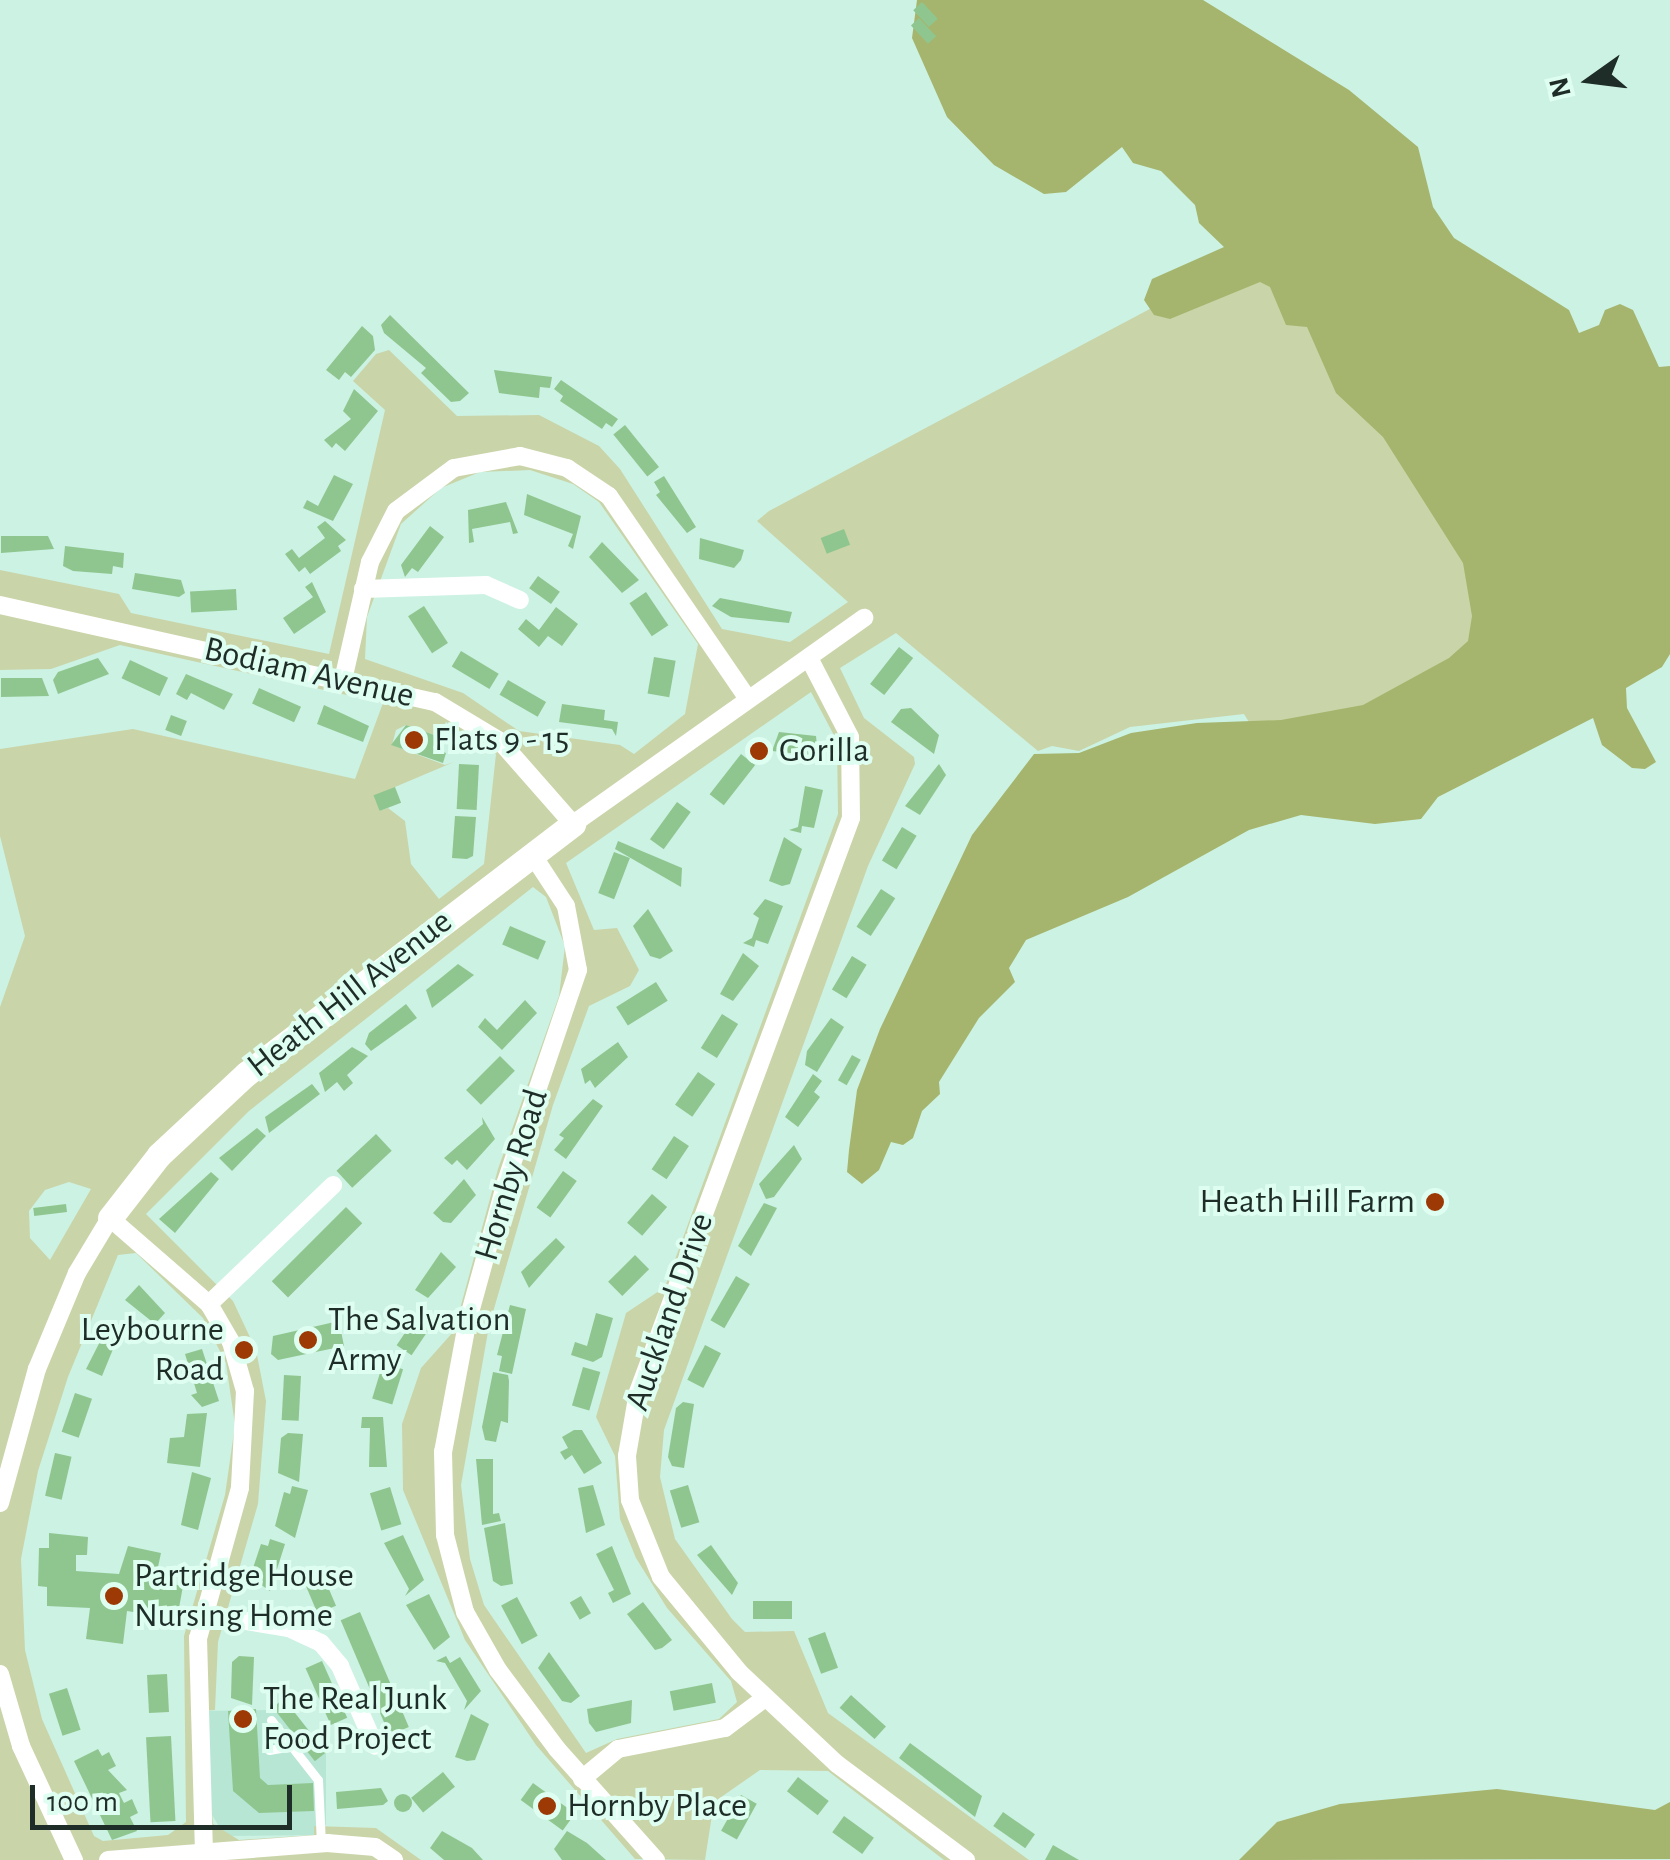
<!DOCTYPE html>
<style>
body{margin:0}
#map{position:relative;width:1670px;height:1860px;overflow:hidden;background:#ccf2e3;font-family:"Alegreya Sans",sans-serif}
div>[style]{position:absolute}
.built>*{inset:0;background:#b8e6d5}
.green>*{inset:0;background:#cad4a9}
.forest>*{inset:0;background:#a6b56d}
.building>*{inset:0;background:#8fc68f;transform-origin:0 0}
.round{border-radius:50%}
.lane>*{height:9px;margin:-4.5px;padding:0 4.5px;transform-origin:4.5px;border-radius:4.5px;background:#fff}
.street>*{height:18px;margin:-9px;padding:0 9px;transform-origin:9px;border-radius:9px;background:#fff}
.secondary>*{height:25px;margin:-12.5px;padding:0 12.5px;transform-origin:12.5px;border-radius:12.5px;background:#fff}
.dots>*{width:28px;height:28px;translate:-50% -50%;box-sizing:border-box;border:5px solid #dffef2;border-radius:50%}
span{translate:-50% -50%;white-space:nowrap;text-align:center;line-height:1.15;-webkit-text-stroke:8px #dffef2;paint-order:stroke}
.street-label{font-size:35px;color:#1e2d28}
.poi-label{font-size:35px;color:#1e2d28}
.left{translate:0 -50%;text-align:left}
.right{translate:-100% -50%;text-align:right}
.north{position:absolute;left:1540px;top:30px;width:100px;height:100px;-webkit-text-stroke:8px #dffef2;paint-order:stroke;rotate:256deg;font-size:28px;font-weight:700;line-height:40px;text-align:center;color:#1e2d28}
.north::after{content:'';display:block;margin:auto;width:35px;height:45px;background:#1e2d28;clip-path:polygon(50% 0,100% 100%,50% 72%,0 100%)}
.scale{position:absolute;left:30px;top:1785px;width:262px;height:45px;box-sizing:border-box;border:5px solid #1e2d28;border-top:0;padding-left:12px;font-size:30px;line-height:35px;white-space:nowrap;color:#1e2d28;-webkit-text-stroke:8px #dffef2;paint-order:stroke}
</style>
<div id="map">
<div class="built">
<i style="clip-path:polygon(284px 1699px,326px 1752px,326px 1825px,315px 1826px,315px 1835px,225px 1836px,209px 1810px,202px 1711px,266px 1710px)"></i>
</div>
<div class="green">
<i style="clip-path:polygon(evenodd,1259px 251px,1535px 640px,1274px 763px,1244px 714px,1130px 727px,1079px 751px,1052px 746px,1038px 751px,896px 633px,840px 668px,864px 718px,914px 757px,915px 764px,868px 866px,664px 1430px,660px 1477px,675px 1539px,732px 1619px,745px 1632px,794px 1631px,828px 1713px,1029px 1860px,944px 1860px,828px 1771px,760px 1770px,714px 1802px,705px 1860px,635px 1859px,536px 1745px,465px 1640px,403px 1490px,402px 1424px,421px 1368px,454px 1331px,498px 1169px,559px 996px,565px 946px,546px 897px,533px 887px,249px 1111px,146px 1214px,233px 1301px,256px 1350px,266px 1401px,258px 1504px,218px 1642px,215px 1710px,203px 1711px,213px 1824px,239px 1840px,314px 1835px,314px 1826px,376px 1828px,421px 1860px,0 1860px,0 1007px,25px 936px,0 836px,0 749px,133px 729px,355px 779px,383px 703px,120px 645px,51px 669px,0 670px,0 570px,119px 594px,131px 613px,329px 654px,385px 410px,353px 381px,376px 354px,389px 350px,457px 416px,539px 415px,599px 446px,620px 469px,722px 629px,790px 642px,848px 602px,757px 521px,769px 511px,1259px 251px,530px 470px,573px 484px,599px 502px,698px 644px,685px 714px,634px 754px,620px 745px,519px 731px,463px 693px,365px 659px,367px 617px,401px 524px,441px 488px,480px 472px,530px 470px,1259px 251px,811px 692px,837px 741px,838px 814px,665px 1287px,626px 1313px,596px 1417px,615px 1456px,620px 1519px,636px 1558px,667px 1608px,731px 1681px,737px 1702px,719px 1719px,617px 1739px,586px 1753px,484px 1605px,470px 1559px,461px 1485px,489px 1326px,553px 1105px,589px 1006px,630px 986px,639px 970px,617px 928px,594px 930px,566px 863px,811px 692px,1259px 251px,446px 722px,496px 754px,484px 864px,439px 899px,411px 864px,405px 821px,388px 808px,379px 811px,395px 787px,454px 762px,445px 765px,392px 745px,396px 730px,406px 725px,437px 736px,446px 722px,1259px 251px,69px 1182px,91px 1189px,50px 1260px,30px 1238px,29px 1211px,45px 1190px,69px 1182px,1259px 251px,136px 1253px,203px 1318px,226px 1363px,235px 1425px,225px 1495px,184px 1636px,186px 1822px,168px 1835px,103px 1841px,94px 1836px,42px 1719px,25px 1650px,21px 1559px,38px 1471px,68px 1377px,118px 1255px,136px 1253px)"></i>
</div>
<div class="forest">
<i style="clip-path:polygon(917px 0,1203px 0,1349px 90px,1418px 147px,1433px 207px,1454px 238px,1569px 310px,1579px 333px,1599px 325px,1605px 310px,1620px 304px,1633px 310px,1659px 367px,1670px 366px,1670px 654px,1662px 667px,1626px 688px,1627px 708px,1656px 762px,1645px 769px,1632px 768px,1602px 745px,1593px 718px,1438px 797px,1421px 819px,1375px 824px,1301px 815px,1249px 830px,1128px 897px,1026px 940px,1009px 968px,1015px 982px,979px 1018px,939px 1082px,940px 1094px,922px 1111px,913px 1138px,903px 1145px,891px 1142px,879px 1170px,862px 1184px,847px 1172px,849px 1150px,857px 1090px,880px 1029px,972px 835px,1034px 754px,1079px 753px,1131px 733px,1197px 723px,1281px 720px,1363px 705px,1449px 658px,1468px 641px,1472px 616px,1463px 563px,1383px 437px,1336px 393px,1307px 327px,1286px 325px,1270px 287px,1260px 282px,1170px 319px,1154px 315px,1144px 300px,1152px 279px,1224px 247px,1199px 223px,1195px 205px,1161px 171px,1133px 163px,1122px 147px,1066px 192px,1044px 194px,994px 165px,947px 117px,912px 38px)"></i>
<i style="clip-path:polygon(1497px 1789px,1655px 1810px,1670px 1802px,1670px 1859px,1239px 1860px,1277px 1822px,1340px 1804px)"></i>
</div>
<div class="building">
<i style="left:922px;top:2px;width:23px;height:12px;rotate:47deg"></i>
<i style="left:919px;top:18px;width:25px;height:11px;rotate:47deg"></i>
<i style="clip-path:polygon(390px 315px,469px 393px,460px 401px,451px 402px,421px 373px,426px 368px,384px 333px,381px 325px)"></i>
<i style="clip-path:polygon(362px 326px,373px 336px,375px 350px,351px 377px,345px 372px,339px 380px,326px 370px)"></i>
<i style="clip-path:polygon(494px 370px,552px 377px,550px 388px,540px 387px,539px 398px,499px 393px)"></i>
<i style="clip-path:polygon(561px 380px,618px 419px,612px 427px,606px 423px,602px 429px,560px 401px,563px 396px,554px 389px)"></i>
<i style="clip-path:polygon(354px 389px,378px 411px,345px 451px,336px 443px,332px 448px,324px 440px,351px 419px,343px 411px)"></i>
<i style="left:625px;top:425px;width:54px;height:15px;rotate:51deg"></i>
<i style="clip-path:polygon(334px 475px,353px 484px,333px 521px,303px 508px,307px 500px,318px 506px)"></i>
<i style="clip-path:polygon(664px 476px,696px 527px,687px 533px,656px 495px,660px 492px,654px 482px)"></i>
<i style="clip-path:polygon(527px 494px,581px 516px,573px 549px,568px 546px,573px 534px,524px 515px)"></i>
<i style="clip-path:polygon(506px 502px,518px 533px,513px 534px,510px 522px,472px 529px,474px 542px,469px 543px,468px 510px)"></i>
<i style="clip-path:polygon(325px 521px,346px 540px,338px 546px,341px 551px,310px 574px,305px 567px,299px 572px,285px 554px,292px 549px,299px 558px,325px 538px,317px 527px)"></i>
<i style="clip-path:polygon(430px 526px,444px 537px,418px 572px,412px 568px,405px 577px,401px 565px)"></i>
<i style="left:844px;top:529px;width:17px;height:25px;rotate:69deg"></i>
<i style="clip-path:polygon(1px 536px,48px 536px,54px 549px,1px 553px)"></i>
<i style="clip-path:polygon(700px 538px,744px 550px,741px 560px,734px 568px,699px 559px)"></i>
<i style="clip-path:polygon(602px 542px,639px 580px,622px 593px,589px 557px)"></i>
<i style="clip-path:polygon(65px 546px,124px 553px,123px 568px,113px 566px,112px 574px,73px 571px,63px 566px)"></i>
<i style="clip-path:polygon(135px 573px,181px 580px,185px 593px,179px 597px,132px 589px)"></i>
<i style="left:538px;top:576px;width:27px;height:15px;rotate:36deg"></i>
<i style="clip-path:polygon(312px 582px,326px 612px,294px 634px,283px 618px,313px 597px,305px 587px)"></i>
<i style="left:236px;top:589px;width:21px;height:46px;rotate:87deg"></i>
<i style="left:646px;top:592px;width:40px;height:20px;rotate:56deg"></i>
<i style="clip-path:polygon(720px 598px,792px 612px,789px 623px,731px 617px,712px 606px)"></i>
<i style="left:424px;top:606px;width:44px;height:19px;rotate:57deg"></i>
<i style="clip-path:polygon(556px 607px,578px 624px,562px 646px,548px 636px,539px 647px,518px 629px,526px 619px,539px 630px)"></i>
<i style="left:899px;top:647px;width:18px;height:47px;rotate:38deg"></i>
<i style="left:461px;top:651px;width:44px;height:18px;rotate:31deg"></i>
<i style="left:654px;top:657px;width:22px;height:37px;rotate:10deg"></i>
<i style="clip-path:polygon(98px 658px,109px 674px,58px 694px,53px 680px,58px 672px)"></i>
<i style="left:130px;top:660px;width:42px;height:20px;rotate:25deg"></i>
<i style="clip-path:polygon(186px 674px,233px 694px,224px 710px,191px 693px,187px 700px,176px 694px)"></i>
<i style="clip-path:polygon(1px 678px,42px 678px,49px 696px,1px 697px)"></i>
<i style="left:508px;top:680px;width:44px;height:17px;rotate:30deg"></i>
<i style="left:259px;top:688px;width:46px;height:17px;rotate:24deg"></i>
<i style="clip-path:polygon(562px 704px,605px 710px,604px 720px,618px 722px,616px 736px,612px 729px,559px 722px)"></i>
<i style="clip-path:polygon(324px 705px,369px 726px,363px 742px,317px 724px)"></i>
<i style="clip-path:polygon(911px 708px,939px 735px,934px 754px,891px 722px,901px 709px)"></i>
<i style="left:171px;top:715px;width:17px;height:16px;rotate:21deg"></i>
<i style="clip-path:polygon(406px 725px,437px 736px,433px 748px,446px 753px,443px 763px,391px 745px)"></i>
<i style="clip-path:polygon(779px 732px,816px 736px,818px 756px,772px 751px)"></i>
<i style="left:741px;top:754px;width:18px;height:51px;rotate:38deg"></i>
<i style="left:459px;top:764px;width:20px;height:45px;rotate:3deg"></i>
<i style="clip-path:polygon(939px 764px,946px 775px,920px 815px,905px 806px)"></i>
<i style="clip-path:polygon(805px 786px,823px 790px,814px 828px,802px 826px,801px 833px,789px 830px,798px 827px)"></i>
<i style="left:395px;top:787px;width:17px;height:23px;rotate:69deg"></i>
<i style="left:677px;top:802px;width:17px;height:46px;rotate:36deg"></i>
<i style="clip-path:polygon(455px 816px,476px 817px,473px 856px,467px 859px,452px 858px)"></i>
<i style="left:902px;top:827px;width:17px;height:39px;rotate:31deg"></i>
<i style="clip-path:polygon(784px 837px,802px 849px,790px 884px,782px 886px,769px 881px)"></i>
<i style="clip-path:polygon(618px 841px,682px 868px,681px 887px,615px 849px)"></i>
<i style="left:614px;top:852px;width:17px;height:44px;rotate:21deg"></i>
<i style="left:881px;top:889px;width:17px;height:45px;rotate:33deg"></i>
<i style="clip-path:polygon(765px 899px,783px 906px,768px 944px,756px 940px,754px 947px,743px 943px,752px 938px,759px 918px,753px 914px)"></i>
<i style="clip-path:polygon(648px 909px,673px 951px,660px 959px,650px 956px,633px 926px)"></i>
<i style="left:510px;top:926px;width:39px;height:20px;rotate:23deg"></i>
<i style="clip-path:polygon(743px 953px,759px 966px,733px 1001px,720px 994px)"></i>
<i style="left:852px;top:956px;width:17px;height:39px;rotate:31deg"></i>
<i style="clip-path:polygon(458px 964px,474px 975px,432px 1008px,426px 990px)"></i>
<i style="left:656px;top:982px;width:22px;height:47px;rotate:58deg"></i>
<i style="clip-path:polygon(525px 1000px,537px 1013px,502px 1050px,478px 1027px,485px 1018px,497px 1030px)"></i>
<i style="clip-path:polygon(406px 1004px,417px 1018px,371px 1051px,365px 1044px,369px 1033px)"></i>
<i style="left:722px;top:1014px;width:19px;height:40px;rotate:32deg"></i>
<i style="clip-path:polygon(831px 1018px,844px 1027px,817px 1072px,805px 1065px,807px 1051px)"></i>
<i style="clip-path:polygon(618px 1042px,628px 1057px,595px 1088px,590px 1080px,585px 1084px,581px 1069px)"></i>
<i style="clip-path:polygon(352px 1047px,368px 1056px,347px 1075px,353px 1083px,344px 1091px,337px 1082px,325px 1092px,319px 1073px)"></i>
<i style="left:852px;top:1055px;width:10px;height:29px;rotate:29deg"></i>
<i style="left:500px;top:1056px;width:21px;height:48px;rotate:45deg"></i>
<i style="left:698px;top:1072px;width:21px;height:40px;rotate:35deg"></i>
<i style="clip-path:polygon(813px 1074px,822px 1081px,814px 1092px,820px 1097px,798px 1127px,785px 1117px)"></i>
<i style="clip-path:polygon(312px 1084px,320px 1094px,269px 1133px,265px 1117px)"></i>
<i style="clip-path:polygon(593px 1099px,603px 1106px,566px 1159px,554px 1150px,564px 1138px,559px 1135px)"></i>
<i style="clip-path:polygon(482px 1117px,495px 1139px,467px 1170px,457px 1160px,452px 1165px,444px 1158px,483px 1124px)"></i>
<i style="clip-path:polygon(257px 1128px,266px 1136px,232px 1171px,219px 1158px)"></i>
<i style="left:376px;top:1134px;width:23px;height:54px;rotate:47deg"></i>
<i style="left:674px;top:1136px;width:18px;height:40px;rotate:34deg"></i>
<i style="clip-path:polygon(794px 1145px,802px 1159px,774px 1197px,766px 1199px,759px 1184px)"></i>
<i style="left:563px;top:1171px;width:17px;height:45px;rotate:36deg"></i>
<i style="clip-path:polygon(211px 1172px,219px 1179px,175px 1233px,159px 1219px)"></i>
<i style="clip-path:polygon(464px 1179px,476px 1195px,451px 1223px,443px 1222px,433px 1213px)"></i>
<i style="left:652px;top:1194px;width:20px;height:38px;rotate:41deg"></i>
<i style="clip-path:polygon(764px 1203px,777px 1208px,751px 1256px,738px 1246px)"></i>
<i style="left:66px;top:1204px;width:8px;height:33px;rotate:83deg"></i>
<i style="left:346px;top:1207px;width:23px;height:105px;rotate:45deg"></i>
<i style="clip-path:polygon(556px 1238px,565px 1247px,529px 1288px,521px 1272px)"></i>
<i style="clip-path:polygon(441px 1252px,456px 1267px,428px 1298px,415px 1290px)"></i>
<i style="left:635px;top:1255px;width:20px;height:38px;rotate:45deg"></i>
<i style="left:736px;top:1276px;width:16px;height:51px;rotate:30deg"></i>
<i style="clip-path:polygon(139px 1285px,165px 1313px,155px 1324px,125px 1300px)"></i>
<i style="clip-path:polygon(510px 1305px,526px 1309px,512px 1374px,499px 1371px,502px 1356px,497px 1355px)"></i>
<i style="left:419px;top:1312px;width:18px;height:40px;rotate:34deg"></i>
<i style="clip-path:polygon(596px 1313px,613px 1318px,602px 1357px,593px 1362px,571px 1355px,575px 1342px,587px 1346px)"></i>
<i style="clip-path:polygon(339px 1321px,344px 1346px,278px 1360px,271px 1354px,273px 1336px)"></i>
<i style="clip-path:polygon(110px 1322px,120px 1332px,102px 1376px,86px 1369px)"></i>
<i style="left:705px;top:1345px;width:18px;height:39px;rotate:27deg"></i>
<i style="clip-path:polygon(202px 1349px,219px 1401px,202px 1407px,191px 1395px,197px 1393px,185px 1354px)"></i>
<i style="left:383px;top:1363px;width:21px;height:37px;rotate:17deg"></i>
<i style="left:583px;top:1367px;width:18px;height:40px;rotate:16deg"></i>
<i style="clip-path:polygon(493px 1372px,508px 1375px,509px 1381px,508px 1423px,501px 1421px,496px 1442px,485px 1440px,482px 1427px)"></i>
<i style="left:284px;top:1375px;width:17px;height:45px;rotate:3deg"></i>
<i style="left:75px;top:1393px;width:18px;height:41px;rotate:19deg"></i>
<i style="clip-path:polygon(683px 1402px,694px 1404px,684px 1468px,672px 1466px,668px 1457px,676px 1408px)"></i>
<i style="clip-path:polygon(207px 1413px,200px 1467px,167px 1463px,170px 1438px,184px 1437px,187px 1414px)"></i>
<i style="clip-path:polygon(362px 1417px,383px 1417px,387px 1467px,369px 1467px,370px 1428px,361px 1428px)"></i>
<i style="clip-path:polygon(574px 1430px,582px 1430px,602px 1463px,584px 1474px,572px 1455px,565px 1460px,560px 1452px,568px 1448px,562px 1437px)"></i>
<i style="clip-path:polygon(288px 1433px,303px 1434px,299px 1482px,278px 1473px,281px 1438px)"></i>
<i style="left:55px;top:1453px;width:17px;height:44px;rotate:13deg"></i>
<i style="clip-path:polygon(476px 1459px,493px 1459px,493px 1514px,499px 1513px,501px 1521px,482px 1525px)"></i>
<i style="clip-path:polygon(192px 1472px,211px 1478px,198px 1530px,181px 1525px)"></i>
<i style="clip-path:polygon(593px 1485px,605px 1525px,586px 1533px,578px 1488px)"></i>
<i style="left:688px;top:1485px;width:39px;height:19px;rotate:73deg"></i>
<i style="clip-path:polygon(292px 1486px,308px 1490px,295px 1538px,275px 1526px,284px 1492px,290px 1494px)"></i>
<i style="left:390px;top:1487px;width:39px;height:21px;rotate:73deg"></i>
<i style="clip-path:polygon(505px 1523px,513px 1584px,501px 1586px,493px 1581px,484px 1528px)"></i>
<i style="clip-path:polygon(49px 1533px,88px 1537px,87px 1555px,76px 1555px,76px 1571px,119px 1574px,128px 1546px,161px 1553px,155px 1581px,183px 1586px,177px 1619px,127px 1611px,123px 1644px,86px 1639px,90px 1608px,47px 1606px,47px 1587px,38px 1586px,39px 1548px,49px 1548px)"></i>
<i style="clip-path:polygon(403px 1535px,424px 1580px,405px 1596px,409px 1589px,384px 1543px)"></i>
<i style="clip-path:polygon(270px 1539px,285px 1544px,270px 1591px,250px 1577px,261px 1544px,268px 1546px)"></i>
<i style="clip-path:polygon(711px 1545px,738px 1583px,732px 1595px,697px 1555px)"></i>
<i style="clip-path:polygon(612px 1546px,631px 1594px,613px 1603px,608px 1593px,614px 1590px,596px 1554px)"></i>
<i style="left:320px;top:1568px;width:41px;height:20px;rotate:67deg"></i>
<i style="clip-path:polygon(429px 1594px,450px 1637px,434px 1650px,406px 1605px)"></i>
<i style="left:581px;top:1596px;width:20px;height:13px;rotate:60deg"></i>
<i style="left:517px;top:1597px;width:44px;height:18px;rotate:62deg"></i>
<i style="left:753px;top:1601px;width:39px;height:18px"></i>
<i style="clip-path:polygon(643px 1602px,672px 1640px,662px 1648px,655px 1650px,627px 1614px)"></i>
<i style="left:360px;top:1612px;width:125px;height:21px;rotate:67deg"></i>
<i style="left:825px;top:1632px;width:38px;height:18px;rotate:70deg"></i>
<i style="clip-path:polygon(549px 1652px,580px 1696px,571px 1703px,562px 1701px,538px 1668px)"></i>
<i style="clip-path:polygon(239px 1656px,254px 1657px,252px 1705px,231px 1698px,232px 1662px)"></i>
<i style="clip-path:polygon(446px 1656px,450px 1663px,460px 1657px,481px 1691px,464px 1710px,467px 1701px,445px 1663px,436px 1661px)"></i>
<i style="left:322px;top:1661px;width:62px;height:18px;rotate:66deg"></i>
<i style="left:167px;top:1674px;width:38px;height:20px;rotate:87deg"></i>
<i style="left:712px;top:1683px;width:20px;height:43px;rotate:79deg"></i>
<i style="left:67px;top:1688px;width:44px;height:19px;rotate:72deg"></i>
<i style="left:851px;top:1695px;width:47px;height:17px;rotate:42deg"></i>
<i style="left:284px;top:1699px;width:68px;height:14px;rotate:52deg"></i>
<i style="clip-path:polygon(632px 1700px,631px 1723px,596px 1732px,589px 1723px,587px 1709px)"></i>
<i style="clip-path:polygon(256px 1709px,260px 1778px,268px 1785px,313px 1783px,314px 1811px,259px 1813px,233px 1791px,228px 1711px)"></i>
<i style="clip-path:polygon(471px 1714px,489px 1724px,475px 1760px,467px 1761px,455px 1757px)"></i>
<i style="left:171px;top:1736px;width:85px;height:25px;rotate:87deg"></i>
<i style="clip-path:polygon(910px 1743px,982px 1796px,975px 1817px,899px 1758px)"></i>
<i style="clip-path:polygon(98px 1749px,102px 1756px,109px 1752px,116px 1766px,108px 1770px,127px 1790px,119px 1793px,124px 1803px,132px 1799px,138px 1813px,130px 1817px,137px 1831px,112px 1840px,74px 1761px)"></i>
<i style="left:443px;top:1772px;width:19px;height:41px;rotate:51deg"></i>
<i style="left:798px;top:1777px;width:39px;height:18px;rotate:38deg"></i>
<i style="left:533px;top:1783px;width:52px;height:21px;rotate:36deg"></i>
<i style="clip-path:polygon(381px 1788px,388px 1801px,383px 1805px,337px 1809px,336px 1792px)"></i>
<i class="round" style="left:394px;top:1794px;width:18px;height:18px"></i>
<i style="left:741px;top:1795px;width:18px;height:41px;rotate:29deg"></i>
<i style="left:1003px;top:1812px;width:39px;height:17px;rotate:35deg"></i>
<i style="left:844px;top:1816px;width:37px;height:20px;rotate:36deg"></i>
<i style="clip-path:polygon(442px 1831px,472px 1848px,483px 1860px,444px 1860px,430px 1848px)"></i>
<i style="clip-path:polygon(567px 1831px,587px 1843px,606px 1860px,562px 1860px,554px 1849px)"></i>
<i style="clip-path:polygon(1053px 1845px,1072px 1856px,1079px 1860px,1045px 1860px)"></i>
</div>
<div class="lane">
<i style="left:271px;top:1720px;width:76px;rotate:51.9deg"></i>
<i style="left:318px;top:1780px;width:63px;rotate:87.3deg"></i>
<i style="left:269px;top:1750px;width:23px;rotate:-10deg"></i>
</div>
<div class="street">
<i style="left:363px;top:589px;width:123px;rotate:-1.9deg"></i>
<i style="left:486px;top:585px;width:37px;rotate:24deg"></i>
<i style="left:0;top:605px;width:446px;rotate:12.6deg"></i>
<i style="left:435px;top:702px;width:76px;rotate:31deg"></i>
<i style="left:500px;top:741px;width:111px;rotate:48.7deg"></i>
<i style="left:573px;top:824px;width:357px;rotate:-35.3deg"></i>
<i style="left:809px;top:658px;width:89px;rotate:62.6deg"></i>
<i style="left:850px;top:737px;width:81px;rotate:89.3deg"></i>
<i style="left:851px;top:818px;width:612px;rotate:110.36deg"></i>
<i style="left:638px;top:1392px;width:65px;rotate:99.8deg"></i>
<i style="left:627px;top:1456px;width:44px;rotate:86.1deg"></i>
<i style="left:630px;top:1500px;width:83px;rotate:68.1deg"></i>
<i style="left:661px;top:1577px;width:123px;rotate:50.6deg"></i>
<i style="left:739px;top:1672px;width:134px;rotate:43.2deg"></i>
<i style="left:837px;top:1764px;width:161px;rotate:36.7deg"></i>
<i style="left:343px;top:680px;width:121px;rotate:-77.1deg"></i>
<i style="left:370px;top:562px;width:57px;rotate:-63deg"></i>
<i style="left:396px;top:511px;width:72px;rotate:-36.6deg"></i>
<i style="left:454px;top:468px;width:67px;rotate:-10.3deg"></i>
<i style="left:520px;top:456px;width:49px;rotate:14.3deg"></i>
<i style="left:567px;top:468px;width:50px;rotate:33.7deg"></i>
<i style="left:609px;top:496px;width:246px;rotate:55.6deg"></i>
<i style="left:532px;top:854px;width:62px;rotate:56.8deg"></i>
<i style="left:566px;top:906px;width:65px;rotate:79.4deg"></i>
<i style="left:578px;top:970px;width:224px;rotate:108.8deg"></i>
<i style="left:506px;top:1182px;width:147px;rotate:105.4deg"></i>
<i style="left:467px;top:1324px;width:130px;rotate:100.6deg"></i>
<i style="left:443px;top:1452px;width:83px;rotate:88.6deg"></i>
<i style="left:445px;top:1535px;width:80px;rotate:75.4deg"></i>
<i style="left:465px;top:1612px;width:67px;rotate:60.4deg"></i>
<i style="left:498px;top:1670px;width:99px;rotate:53.2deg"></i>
<i style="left:557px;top:1749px;width:149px;rotate:48.3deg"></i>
<i style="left:209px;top:1304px;width:172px;rotate:-43.8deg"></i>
<i style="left:0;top:1503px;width:139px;rotate:-74.6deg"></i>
<i style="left:37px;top:1369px;width:104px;rotate:-67.4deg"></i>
<i style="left:77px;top:1273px;width:64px;rotate:-59deg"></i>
<i style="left:110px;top:1218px;width:131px;rotate:41deg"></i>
<i style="left:209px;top:1304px;width:44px;rotate:59.9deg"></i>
<i style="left:231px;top:1342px;width:51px;rotate:74.1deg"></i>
<i style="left:245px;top:1391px;width:97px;rotate:93deg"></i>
<i style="left:240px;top:1488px;width:156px;rotate:105.6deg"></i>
<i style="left:198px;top:1638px;width:215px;rotate:88.4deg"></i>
<i style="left:204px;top:1614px;width:86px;rotate:9.4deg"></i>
<i style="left:289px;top:1628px;width:35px;rotate:25deg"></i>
<i style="left:321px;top:1643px;width:30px;rotate:50deg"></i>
<i style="left:340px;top:1666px;width:87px;rotate:66.4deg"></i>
<i style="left:0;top:1674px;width:75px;rotate:73.7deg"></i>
<i style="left:21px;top:1746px;width:126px;rotate:65.1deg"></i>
<i style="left:582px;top:1779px;width:47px;rotate:-39.8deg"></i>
<i style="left:618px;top:1749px;width:109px;rotate:-11.1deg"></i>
<i style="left:725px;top:1728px;width:50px;rotate:-36.9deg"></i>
<i style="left:108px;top:1860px;width:220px;rotate:-4.4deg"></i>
<i style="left:327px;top:1843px;width:48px;rotate:4.8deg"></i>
<i style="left:375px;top:1847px;width:23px;rotate:34deg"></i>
</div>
<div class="secondary">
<i style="left:110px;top:1218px;width:80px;rotate:-52.1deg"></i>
<i style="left:159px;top:1155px;width:119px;rotate:-43deg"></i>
<i style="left:246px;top:1074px;width:412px;rotate:-37.4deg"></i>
</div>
<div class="dots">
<i style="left:414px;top:740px;background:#9d3904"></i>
<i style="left:759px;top:751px;background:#9d3904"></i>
<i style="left:1435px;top:1202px;background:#9d3904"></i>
<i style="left:308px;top:1340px;background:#9d3904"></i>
<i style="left:244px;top:1350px;background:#9d3904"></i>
<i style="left:114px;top:1596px;background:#9d3904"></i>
<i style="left:243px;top:1719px;background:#9d3904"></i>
<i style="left:547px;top:1806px;background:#9d3904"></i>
</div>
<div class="street-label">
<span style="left:309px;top:673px;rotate:13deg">Bodiam Avenue</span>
<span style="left:350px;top:994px;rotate:-38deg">Heath Hill Avenue</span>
<span style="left:512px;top:1175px;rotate:-73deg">Hornby Road</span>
<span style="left:670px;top:1312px;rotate:-71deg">Auckland Drive</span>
</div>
<div class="poi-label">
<span class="left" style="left:434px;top:740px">Flats 9 - 15</span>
<span class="left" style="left:779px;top:751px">Gorilla</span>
<span class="right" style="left:1415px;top:1202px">Heath Hill Farm</span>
<span class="left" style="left:328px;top:1340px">The Salvation<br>Army</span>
<span class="right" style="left:224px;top:1350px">Leybourne<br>Road</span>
<span class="left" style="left:134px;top:1596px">Partridge House<br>Nursing Home</span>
<span class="left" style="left:263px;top:1719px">The Real Junk<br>Food Project</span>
<span class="left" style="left:567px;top:1806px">Hornby Place</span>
</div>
<div class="north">N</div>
<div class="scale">100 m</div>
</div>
